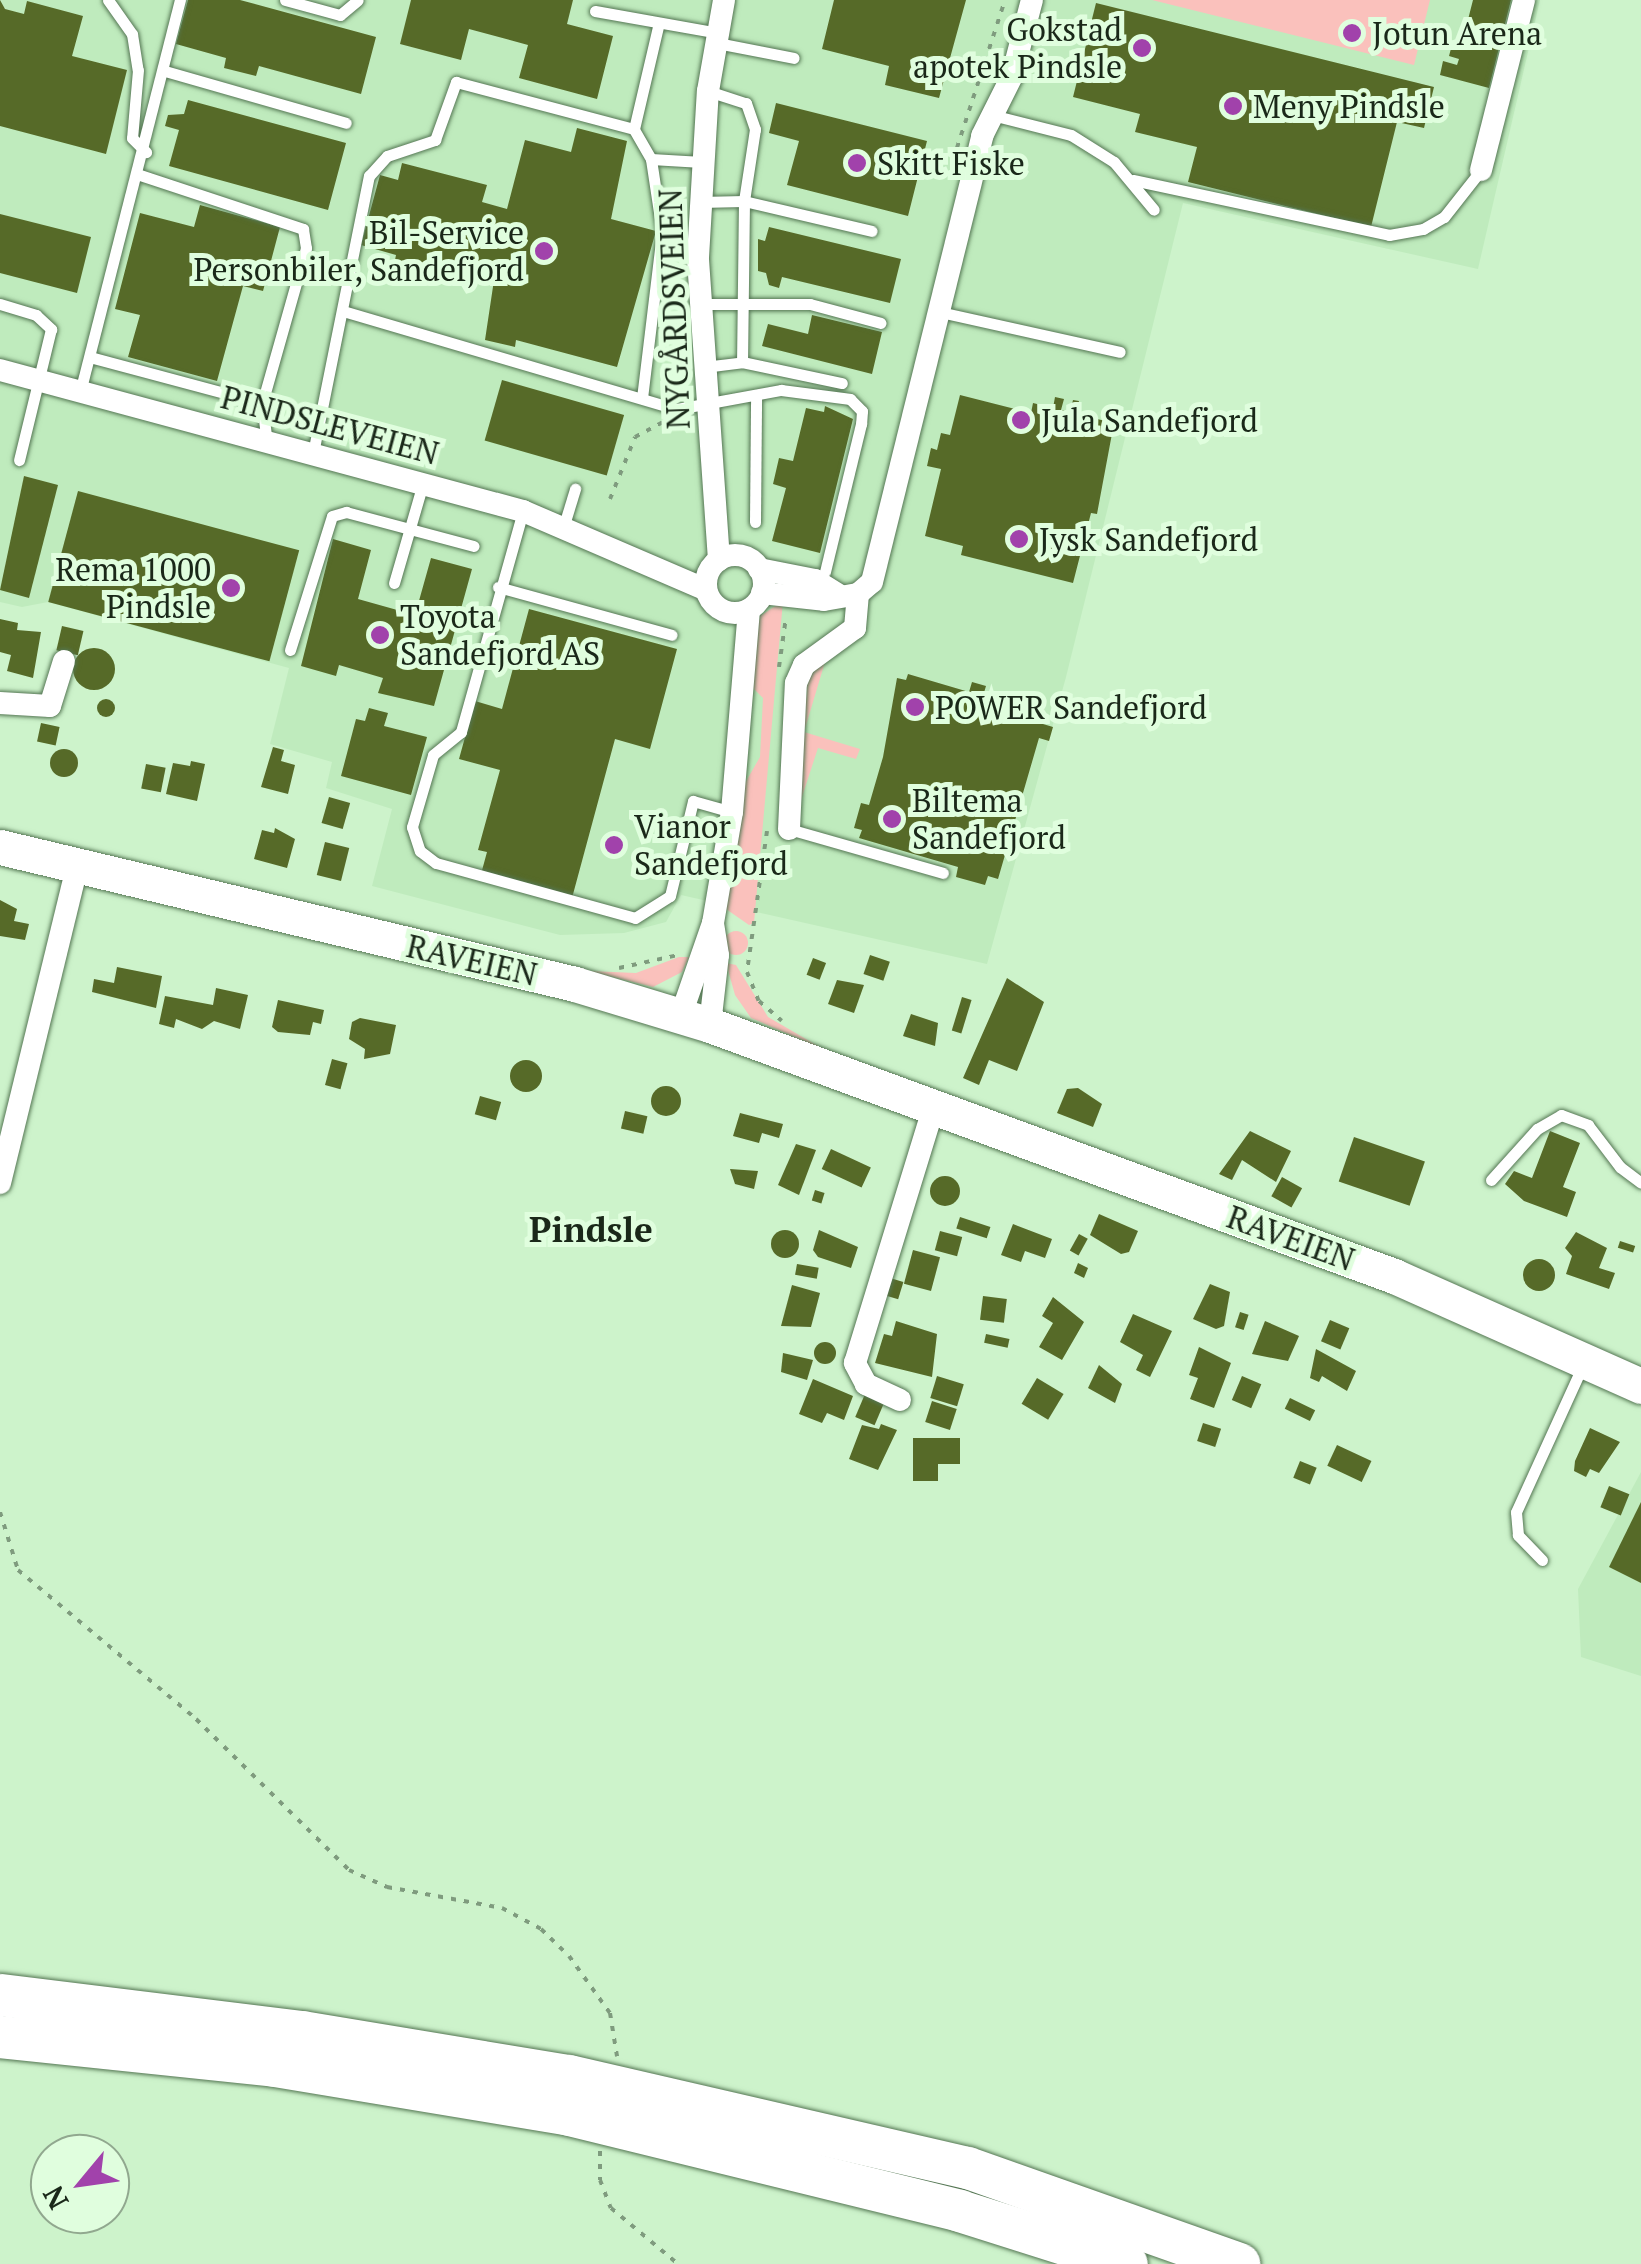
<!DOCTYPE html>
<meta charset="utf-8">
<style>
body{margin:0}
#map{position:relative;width:1641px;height:2264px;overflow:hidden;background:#cdf3cb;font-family:"PT Serif",serif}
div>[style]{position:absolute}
.built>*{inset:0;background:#bfebbd}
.green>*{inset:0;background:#fac1bc}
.round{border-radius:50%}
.building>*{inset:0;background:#566a28;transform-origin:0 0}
.path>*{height:4px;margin-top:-2px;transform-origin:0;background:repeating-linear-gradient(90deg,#7f9b7e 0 5px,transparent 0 13px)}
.roads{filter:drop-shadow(0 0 2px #547653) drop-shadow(0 0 2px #547653)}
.lane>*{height:11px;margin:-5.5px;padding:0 5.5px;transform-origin:5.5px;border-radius:5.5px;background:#fff}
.street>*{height:22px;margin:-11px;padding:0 11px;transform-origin:11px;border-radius:11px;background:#fff}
.street>.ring{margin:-11px;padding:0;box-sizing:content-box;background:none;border:22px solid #fff;border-radius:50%}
.primary>*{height:35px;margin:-17.5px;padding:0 17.5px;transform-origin:17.5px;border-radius:17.5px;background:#fff}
.highway>*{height:42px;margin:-21px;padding:0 21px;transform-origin:21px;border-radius:21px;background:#fff}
.dots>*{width:28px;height:28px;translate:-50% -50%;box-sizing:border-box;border:5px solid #e0fede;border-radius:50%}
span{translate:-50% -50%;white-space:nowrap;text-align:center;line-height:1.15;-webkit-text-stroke:10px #e0fede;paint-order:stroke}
.poi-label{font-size:32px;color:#1a2819}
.right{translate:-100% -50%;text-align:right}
.left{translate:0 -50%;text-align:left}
.street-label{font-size:32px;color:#1a2819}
.neighbourhood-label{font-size:35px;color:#1a2819;font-weight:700}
.north{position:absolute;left:30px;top:2134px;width:100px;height:100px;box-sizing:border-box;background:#e0fede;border:2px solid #91a88f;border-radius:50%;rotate:241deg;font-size:28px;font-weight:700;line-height:40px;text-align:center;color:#1a2819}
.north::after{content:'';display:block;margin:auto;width:35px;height:45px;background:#a142ab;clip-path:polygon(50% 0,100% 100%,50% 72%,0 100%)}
</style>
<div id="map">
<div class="built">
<i style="clip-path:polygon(0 0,1540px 0,1478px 269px,1183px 203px,1066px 677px,987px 964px,681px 895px,666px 922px,624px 933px,560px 935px,372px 886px,392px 809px,326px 788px,332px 762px,270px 744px,289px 668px,48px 602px,22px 607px,0 602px)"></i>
<i style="clip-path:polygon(1641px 1472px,1641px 1676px,1581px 1657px,1578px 1589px)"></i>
</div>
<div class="green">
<i style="clip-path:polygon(1152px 0,1430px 0,1414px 65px)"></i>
<i style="clip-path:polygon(783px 601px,754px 923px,749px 925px,726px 909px,745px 783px,760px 757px,763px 698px,750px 685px,760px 616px)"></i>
<i style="clip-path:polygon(825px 662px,804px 732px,860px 749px,856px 759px,818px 748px,798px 809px,808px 676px)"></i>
<i class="round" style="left:724px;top:931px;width:24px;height:24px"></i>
<i style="clip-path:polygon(679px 957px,689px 957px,682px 972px,653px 987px,589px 971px,636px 973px)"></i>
<i style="clip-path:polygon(726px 963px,736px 965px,768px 1017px,825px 1050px,751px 1018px,735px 995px)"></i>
</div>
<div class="building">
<i style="clip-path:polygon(0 0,5px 9px,24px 14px,27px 1px,83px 16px,72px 56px,127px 70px,106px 154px,0 126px)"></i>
<i style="clip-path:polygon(188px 0,240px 0,376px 37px,361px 94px,259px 66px,256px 76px,224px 68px,226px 58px,176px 44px)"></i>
<i style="clip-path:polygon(411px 0,573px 0,567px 24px,613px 36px,597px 99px,519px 78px,528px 45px,469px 29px,461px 60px,400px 44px)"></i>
<i style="clip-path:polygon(834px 0,966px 0,939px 98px,885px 85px,889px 66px,822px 49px)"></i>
<i style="clip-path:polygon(1473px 0,1511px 0,1489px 88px,1440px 75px,1443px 61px,1457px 65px,1459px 59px,1449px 56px,1453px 41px,1462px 43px)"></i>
<i style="clip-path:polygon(1096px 3px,1434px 87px,1424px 128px,1397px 122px,1371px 227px,1188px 182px,1197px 147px,1135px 132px,1140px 114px,1073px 97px,1086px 45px,1072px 41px,1077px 24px,1090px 27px)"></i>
<i style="clip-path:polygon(188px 100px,346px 143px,328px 210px,169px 166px,179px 130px,165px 126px,168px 115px,184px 114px)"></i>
<i style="clip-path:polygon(776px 103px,927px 141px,908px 216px,787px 185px,799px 141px,769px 133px)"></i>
<i style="clip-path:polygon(577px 128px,627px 141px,611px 219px,656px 231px,617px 367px,516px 340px,515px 347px,485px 340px,494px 280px,452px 269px,448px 285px,393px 270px,396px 255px,361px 245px,380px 175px,398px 180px,402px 163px,487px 185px,482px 202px,507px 209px,525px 140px,571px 152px)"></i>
<i style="clip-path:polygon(200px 205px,280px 227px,263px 291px,243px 286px,217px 381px,128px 357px,140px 315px,115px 309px,140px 213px,194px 227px)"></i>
<i style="clip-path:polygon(0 214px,91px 237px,77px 293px,0 273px)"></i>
<i style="clip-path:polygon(769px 227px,901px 259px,890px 303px,782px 277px,779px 288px,769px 285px,766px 273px,758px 271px,758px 239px,765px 241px)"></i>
<i style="clip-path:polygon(812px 315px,882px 332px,872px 374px,762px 346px,768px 324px,808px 334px)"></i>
<i style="left:502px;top:380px;width:127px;height:63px;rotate:16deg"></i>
<i style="clip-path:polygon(960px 395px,1031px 413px,1033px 403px,1053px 408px,1055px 397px,1064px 399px,1061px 410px,1070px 412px,1073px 400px,1079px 401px,1076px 414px,1114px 423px,1097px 514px,1091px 513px,1073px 583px,961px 555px,963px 546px,925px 536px,941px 469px,927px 466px,931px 448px,937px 450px,941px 433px,950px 435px)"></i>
<i style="clip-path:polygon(825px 406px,853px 419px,820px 553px,772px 541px,786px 488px,773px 484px,779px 458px,793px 461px,806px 408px,824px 412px)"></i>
<i style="clip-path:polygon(24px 476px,58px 485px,29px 598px,0 590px)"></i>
<i style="left:78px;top:491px;width:229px;height:115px;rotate:15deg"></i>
<i style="clip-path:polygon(333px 539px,371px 550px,358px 599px,415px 615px,431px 558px,472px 569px,434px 706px,378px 693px,383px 678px,339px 665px,336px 676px,301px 666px)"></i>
<i style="clip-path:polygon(529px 609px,677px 649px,650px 749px,615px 739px,572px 898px,481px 874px,487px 852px,478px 850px,500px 770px,459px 759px,475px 701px,502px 709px)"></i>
<i style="clip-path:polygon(0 619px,18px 623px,17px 630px,41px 632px,33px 678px,7px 671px,11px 655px,0 652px)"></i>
<i style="left:62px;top:626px;width:22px;height:25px;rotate:13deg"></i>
<i class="round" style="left:73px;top:648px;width:42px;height:42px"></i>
<i style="clip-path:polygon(908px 674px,969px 692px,972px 682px,986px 686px,983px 696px,1046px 715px,1043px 724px,1053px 727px,1049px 741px,1039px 738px,998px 879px,988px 876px,985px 885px,956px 877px,958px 867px,859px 838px,862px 830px,854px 828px,861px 803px,869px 805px,883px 757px,897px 678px,906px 680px)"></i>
<i class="round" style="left:97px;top:699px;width:18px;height:18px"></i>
<i style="clip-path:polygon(369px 708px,388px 713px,384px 726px,427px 737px,411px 795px,341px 776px,356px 719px,365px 721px)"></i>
<i style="left:41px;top:723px;width:19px;height:19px;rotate:12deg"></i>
<i style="clip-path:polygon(273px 747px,284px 750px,281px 761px,295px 765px,288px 794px,261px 787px)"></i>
<i class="round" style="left:50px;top:749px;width:28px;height:28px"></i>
<i style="clip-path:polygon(191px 761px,205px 764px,197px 801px,166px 794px,173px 763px,190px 766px)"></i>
<i style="left:146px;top:764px;width:20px;height:25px;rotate:11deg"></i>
<i style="left:329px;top:797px;width:22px;height:27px;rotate:16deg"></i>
<i style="clip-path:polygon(275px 828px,295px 839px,287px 868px,254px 859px,262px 830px,274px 833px)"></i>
<i style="left:325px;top:842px;width:25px;height:34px;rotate:14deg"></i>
<i style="clip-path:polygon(0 900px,17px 909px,14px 921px,29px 924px,25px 940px,0 936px)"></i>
<i style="left:870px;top:955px;width:21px;height:20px;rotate:19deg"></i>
<i style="left:813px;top:958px;width:14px;height:18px;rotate:21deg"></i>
<i style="clip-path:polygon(117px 967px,162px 976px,156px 1008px,92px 992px,94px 979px,114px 983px)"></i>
<i style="clip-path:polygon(1007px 978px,1044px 1002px,1017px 1071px,989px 1060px,979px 1085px,963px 1078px)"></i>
<i style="clip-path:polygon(837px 980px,864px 985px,854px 1013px,828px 1004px)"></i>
<i style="clip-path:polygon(216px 988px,248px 995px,240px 1029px,214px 1021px,202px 1029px,176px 1019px,174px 1028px,159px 1024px,165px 996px,213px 1005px)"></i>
<i style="left:962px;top:997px;width:10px;height:35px;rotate:17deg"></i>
<i style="clip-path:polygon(278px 1000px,324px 1010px,321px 1024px,313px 1022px,310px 1035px,278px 1032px,272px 1027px)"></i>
<i style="clip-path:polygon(911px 1014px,938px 1023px,935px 1046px,903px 1036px)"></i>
<i style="clip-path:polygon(360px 1018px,396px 1025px,390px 1054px,364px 1059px,365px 1049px,349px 1039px,352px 1022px)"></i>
<i style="left:332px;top:1059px;width:16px;height:27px;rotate:15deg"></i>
<i class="round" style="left:510px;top:1060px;width:32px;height:32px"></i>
<i class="round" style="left:651px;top:1086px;width:30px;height:30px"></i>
<i style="clip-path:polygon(1078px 1088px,1102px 1104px,1093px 1127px,1057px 1113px,1067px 1089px)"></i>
<i style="left:480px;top:1096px;width:22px;height:19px;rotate:16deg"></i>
<i style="left:625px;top:1111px;width:23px;height:18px;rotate:13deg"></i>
<i style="clip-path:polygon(740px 1113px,783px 1124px,779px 1138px,762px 1133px,759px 1143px,733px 1136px)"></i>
<i style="clip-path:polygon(1250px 1131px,1291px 1151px,1276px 1182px,1242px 1160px,1232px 1180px,1219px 1174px)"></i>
<i style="clip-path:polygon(1550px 1131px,1580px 1143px,1563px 1187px,1576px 1192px,1567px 1217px,1524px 1201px,1505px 1184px,1514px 1171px,1532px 1178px)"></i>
<i style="left:1354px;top:1137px;width:75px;height:47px;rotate:19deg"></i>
<i style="clip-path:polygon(796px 1144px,816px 1150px,799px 1195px,778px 1185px)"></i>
<i style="left:831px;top:1149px;width:44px;height:22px;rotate:25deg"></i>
<i style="clip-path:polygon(730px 1169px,758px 1171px,754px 1189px,735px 1184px)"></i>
<i class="round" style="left:930px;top:1176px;width:30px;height:30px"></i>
<i style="left:1282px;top:1177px;width:23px;height:22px;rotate:29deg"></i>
<i style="left:815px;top:1190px;width:10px;height:11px;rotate:17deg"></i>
<i style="clip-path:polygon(1099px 1214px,1138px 1231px,1129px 1252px,1121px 1254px,1090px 1235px)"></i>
<i style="left:960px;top:1217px;width:32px;height:12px;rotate:18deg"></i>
<i style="clip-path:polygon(1013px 1224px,1052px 1239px,1045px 1258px,1025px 1251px,1021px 1262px,1001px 1255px)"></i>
<i style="clip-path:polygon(819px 1230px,858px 1247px,851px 1268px,818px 1257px,813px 1250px)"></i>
<i class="round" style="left:771px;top:1230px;width:28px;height:28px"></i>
<i style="left:940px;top:1231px;width:23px;height:20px;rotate:15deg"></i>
<i style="clip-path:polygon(1576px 1232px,1607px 1248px,1599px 1268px,1615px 1273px,1609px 1289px,1566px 1274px,1572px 1256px,1565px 1248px)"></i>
<i style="left:1079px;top:1234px;width:10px;height:19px;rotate:29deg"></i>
<i style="left:1620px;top:1241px;width:16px;height:7px;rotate:18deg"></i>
<i style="left:913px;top:1250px;width:28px;height:35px;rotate:15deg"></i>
<i class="round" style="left:1523px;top:1259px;width:32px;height:32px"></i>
<i style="clip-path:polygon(1078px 1263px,1088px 1268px,1084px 1278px,1074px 1273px)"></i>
<i style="left:797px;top:1264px;width:22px;height:11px;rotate:10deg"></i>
<i style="left:890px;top:1278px;width:14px;height:18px;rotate:17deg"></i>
<i style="clip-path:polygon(1210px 1284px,1230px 1292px,1224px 1326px,1216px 1329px,1193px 1319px)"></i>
<i style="clip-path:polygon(792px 1285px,820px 1293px,811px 1327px,781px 1326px)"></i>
<i style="left:983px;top:1296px;width:24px;height:24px;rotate:7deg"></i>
<i style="clip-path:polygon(1053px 1297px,1084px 1322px,1062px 1360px,1039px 1347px,1053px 1323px,1042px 1316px)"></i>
<i style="left:1240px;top:1312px;width:9px;height:16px;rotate:18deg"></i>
<i style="clip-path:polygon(1133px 1314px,1172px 1331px,1150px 1377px,1136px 1370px,1143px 1355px,1120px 1342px)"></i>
<i style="left:1330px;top:1320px;width:21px;height:23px;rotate:23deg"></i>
<i style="clip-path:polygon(896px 1321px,937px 1334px,932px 1377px,875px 1363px,884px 1334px,892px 1336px)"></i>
<i style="clip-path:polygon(1265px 1321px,1299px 1336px,1288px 1361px,1252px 1354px)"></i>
<i style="left:986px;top:1334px;width:24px;height:9px;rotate:12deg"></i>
<i class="round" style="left:814px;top:1342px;width:22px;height:22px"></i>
<i style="clip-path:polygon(1199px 1347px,1231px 1363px,1214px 1408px,1190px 1399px,1198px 1378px,1189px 1375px)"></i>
<i style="clip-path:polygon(1316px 1349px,1356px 1371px,1347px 1391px,1322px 1376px,1319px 1382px,1310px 1378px)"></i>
<i style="clip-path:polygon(783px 1353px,813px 1360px,807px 1380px,781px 1372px)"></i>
<i style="clip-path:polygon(1099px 1365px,1122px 1384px,1115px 1403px,1088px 1388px)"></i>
<i style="left:937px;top:1376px;width:28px;height:23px;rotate:17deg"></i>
<i style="left:1242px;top:1376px;width:21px;height:26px;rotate:23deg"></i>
<i style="left:1037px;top:1378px;width:31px;height:30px;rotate:31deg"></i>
<i style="clip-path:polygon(813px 1379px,853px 1396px,844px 1420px,827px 1413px,822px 1423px,799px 1414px)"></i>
<i style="left:865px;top:1394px;width:21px;height:25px;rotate:23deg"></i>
<i style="left:1290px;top:1398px;width:28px;height:12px;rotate:26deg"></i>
<i style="left:932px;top:1401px;width:26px;height:22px;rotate:18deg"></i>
<i style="left:1203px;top:1423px;width:19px;height:19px;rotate:18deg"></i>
<i style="clip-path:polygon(881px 1424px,897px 1430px,878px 1470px,849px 1459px,862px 1425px,879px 1429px)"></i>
<i style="clip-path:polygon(1590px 1428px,1620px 1442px,1599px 1473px,1590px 1469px,1586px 1477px,1574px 1471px,1575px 1461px)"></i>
<i style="clip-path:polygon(913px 1438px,960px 1438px,960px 1464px,938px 1464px,938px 1481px,913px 1481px)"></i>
<i style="left:1337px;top:1445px;width:38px;height:23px;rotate:25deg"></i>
<i style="left:1300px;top:1461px;width:18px;height:18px;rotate:22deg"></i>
<i style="left:1609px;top:1486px;width:22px;height:23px;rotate:22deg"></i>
<i style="clip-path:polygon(1641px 1502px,1641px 1583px,1609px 1567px)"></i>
</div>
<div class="path">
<i style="left:953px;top:160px;width:168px;rotate:-72deg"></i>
<i style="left:610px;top:499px;width:67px;rotate:-68deg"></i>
<i style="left:635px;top:437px;width:36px;rotate:-28deg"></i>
<i style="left:779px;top:667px;width:50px;rotate:-82deg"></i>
<i style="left:767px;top:831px;width:142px;rotate:98.1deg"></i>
<i style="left:747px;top:972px;width:31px;rotate:68deg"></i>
<i style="left:759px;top:1001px;width:30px;rotate:41deg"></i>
<i style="left:619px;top:968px;width:60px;rotate:-12.4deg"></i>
<i style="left:0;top:1512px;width:61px;rotate:72.8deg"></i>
<i style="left:18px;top:1570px;width:232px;rotate:39.9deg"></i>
<i style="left:196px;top:1719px;width:215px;rotate:44.6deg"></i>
<i style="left:349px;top:1870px;width:42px;rotate:24.1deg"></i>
<i style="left:387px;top:1887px;width:117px;rotate:10.3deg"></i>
<i style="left:502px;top:1908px;width:44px;rotate:28.3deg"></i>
<i style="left:541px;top:1929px;width:39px;rotate:44deg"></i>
<i style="left:569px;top:1956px;width:70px;rotate:54.3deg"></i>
<i style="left:610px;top:2013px;width:44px;rotate:80.8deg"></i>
<i style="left:600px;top:2151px;width:29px;rotate:90deg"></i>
<i style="left:600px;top:2180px;width:30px;rotate:69deg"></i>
<i style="left:611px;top:2208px;width:87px;rotate:39.9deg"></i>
</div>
<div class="roads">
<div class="lane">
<i style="left:108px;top:0;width:42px;rotate:54.8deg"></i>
<i style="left:132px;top:34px;width:36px;rotate:81deg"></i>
<i style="left:138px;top:70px;width:68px;rotate:95deg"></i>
<i style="left:132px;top:138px;width:20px;rotate:45deg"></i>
<i style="left:285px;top:0;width:57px;rotate:15.3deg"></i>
<i style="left:340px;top:15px;width:23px;rotate:-40deg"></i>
<i style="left:595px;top:11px;width:125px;rotate:10.1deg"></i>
<i style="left:717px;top:43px;width:78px;rotate:11deg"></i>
<i style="left:165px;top:71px;width:188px;rotate:16deg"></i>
<i style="left:708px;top:91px;width:40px;rotate:18deg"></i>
<i style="left:746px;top:103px;width:28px;rotate:71deg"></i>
<i style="left:755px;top:129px;width:73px;rotate:98.7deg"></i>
<i style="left:744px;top:201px;width:161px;rotate:90.7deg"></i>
<i style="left:992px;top:115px;width:81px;rotate:14.2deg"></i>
<i style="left:1071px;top:135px;width:51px;rotate:32.1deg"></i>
<i style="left:1114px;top:162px;width:62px;rotate:50.2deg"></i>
<i style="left:651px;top:159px;width:51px;rotate:3.4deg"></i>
<i style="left:140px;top:175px;width:172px;rotate:18.3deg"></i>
<i style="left:303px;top:229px;width:19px;rotate:81deg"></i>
<i style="left:306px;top:248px;width:161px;rotate:105.8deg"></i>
<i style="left:262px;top:403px;width:38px;rotate:83deg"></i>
<i style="left:1133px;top:180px;width:262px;rotate:12.1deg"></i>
<i style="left:1389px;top:235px;width:35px;rotate:-10deg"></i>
<i style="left:1423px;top:229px;width:24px;rotate:-30deg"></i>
<i style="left:1444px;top:217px;width:60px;rotate:-51.8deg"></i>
<i style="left:699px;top:202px;width:45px;rotate:-1.3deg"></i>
<i style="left:744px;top:201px;width:131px;rotate:13.2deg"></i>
<i style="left:0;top:304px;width:38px;rotate:17deg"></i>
<i style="left:36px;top:315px;width:21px;rotate:43deg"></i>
<i style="left:51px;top:329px;width:135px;rotate:103.7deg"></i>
<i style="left:700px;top:304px;width:110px"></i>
<i style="left:810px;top:304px;width:73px;rotate:15deg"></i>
<i style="left:343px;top:311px;width:348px;rotate:16.4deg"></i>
<i style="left:677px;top:409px;width:106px;rotate:-10.4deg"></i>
<i style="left:781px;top:390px;width:70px;rotate:7.4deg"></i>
<i style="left:850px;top:399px;width:17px;rotate:45deg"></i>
<i style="left:862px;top:411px;width:13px;rotate:94deg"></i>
<i style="left:861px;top:424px;width:152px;rotate:103.7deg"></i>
<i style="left:940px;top:312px;width:184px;rotate:12.5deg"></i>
<i style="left:90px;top:357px;width:178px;rotate:15deg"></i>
<i style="left:704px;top:367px;width:38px;rotate:-7deg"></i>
<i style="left:742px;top:362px;width:102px;rotate:11.9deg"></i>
<i style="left:80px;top:392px;width:405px;rotate:-75.7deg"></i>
<i style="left:642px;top:398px;width:167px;rotate:-83.1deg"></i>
<i style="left:662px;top:232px;width:74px;rotate:-98.6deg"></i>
<i style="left:651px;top:159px;width:34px;rotate:-120deg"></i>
<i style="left:634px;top:129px;width:105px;rotate:-76.8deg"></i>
<i style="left:313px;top:453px;width:283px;rotate:-78.6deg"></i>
<i style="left:369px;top:176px;width:27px;rotate:-48deg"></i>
<i style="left:387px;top:156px;width:51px;rotate:-18.4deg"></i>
<i style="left:435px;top:140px;width:62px;rotate:-70.1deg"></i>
<i style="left:456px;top:82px;width:184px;rotate:14.8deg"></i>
<i style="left:523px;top:511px;width:230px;rotate:105.7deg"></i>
<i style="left:461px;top:732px;width:36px;rotate:141deg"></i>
<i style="left:433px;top:755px;width:75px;rotate:106.3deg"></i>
<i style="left:412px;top:827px;width:25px;rotate:72deg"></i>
<i style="left:420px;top:851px;width:20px;rotate:37deg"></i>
<i style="left:436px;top:863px;width:206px;rotate:15.4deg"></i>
<i style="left:635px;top:918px;width:41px;rotate:-32.2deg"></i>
<i style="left:670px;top:896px;width:98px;rotate:-76.4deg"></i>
<i style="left:693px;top:801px;width:41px;rotate:15.8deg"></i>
<i style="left:755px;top:522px;width:127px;rotate:-89.5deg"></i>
<i style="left:564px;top:525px;width:38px;rotate:-73deg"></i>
<i style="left:394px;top:583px;width:104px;rotate:-73.8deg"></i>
<i style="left:498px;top:587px;width:180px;rotate:15.4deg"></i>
<i style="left:290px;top:650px;width:140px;rotate:-72.6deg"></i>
<i style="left:332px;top:516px;width:15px;rotate:-16deg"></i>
<i style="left:346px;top:512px;width:132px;rotate:14.9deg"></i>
<i style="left:789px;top:829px;width:160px;rotate:15.9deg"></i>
<i style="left:1491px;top:1180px;width:69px;rotate:-48deg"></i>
<i style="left:1537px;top:1129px;width:28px;rotate:-30deg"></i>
<i style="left:1561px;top:1115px;width:29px;rotate:20deg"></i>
<i style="left:1588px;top:1125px;width:53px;rotate:52.7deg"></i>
<i style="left:1620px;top:1167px;width:26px;rotate:37deg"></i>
<i style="left:1542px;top:1560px;width:35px;rotate:-134deg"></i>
<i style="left:1518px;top:1535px;width:23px;rotate:-95deg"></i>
<i style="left:1516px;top:1512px;width:159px;rotate:-65.5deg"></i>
</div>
<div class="street">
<i style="left:1481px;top:170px;width:175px;rotate:-75.8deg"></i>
<i style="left:0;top:370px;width:542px;rotate:15.09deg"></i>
<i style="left:523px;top:511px;width:199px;rotate:23.3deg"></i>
<i class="ring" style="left:706px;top:555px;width:36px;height:36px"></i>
<i style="left:719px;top:560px;width:304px;rotate:-94deg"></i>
<i style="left:698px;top:257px;width:166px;rotate:-86.6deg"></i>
<i style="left:708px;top:91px;width:92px;rotate:-80deg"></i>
<i style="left:759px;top:569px;width:57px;rotate:11.1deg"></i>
<i style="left:815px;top:580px;width:28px;rotate:32deg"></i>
<i style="left:762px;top:593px;width:62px;rotate:6.4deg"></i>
<i style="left:824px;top:600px;width:35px;rotate:-10deg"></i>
<i style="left:858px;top:594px;width:18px;rotate:-41deg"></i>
<i style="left:872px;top:582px;width:459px;rotate:-76.1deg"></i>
<i style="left:982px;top:136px;width:67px;rotate:-63.4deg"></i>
<i style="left:1012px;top:76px;width:79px;rotate:-75.3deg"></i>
<i style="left:0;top:703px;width:50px;rotate:3.4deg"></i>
<i style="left:50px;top:706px;width:47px;rotate:-72.7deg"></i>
<i style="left:789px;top:829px;width:146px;rotate:-87.3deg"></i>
<i style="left:796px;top:683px;width:20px;rotate:-66deg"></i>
<i style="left:804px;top:665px;width:63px;rotate:-36deg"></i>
<i style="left:855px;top:628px;width:34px;rotate:-85deg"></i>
<i style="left:681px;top:1015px;width:97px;rotate:-70.8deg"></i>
<i style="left:713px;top:923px;width:113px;rotate:-80.3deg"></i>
<i style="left:732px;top:812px;width:203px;rotate:-85.2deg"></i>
<i style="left:710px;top:1025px;width:70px;rotate:-83.5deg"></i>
<i style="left:718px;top:955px;width:32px;rotate:-99deg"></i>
<i style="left:0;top:1183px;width:326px;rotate:-76.3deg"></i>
<i style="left:900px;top:1400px;width:38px;rotate:-155deg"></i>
<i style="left:866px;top:1384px;width:24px;rotate:-118deg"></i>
<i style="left:855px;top:1363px;width:268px;rotate:-72.9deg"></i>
</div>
<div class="primary">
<i style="left:0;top:847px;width:591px;rotate:13.4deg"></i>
<i style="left:575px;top:984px;width:141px;rotate:16.9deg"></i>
<i style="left:710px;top:1025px;width:729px;rotate:20.15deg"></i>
<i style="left:1394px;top:1276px;width:270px;rotate:24deg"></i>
</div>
<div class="highway">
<i style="left:0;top:1995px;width:304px;rotate:7deg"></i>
<i style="left:302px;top:2032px;width:271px;rotate:9.4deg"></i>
<i style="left:569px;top:2076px;width:409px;rotate:13deg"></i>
<i style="left:968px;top:2168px;width:288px;rotate:19.5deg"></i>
<i style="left:0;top:2037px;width:277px;rotate:6deg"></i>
<i style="left:275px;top:2066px;width:299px;rotate:9.4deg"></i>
<i style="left:570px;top:2115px;width:402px;rotate:13.8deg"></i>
<i style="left:960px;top:2211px;width:175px;rotate:17.6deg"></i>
</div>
</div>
<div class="dots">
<i style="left:1352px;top:33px;background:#a142ab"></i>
<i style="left:1142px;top:48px;background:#a142ab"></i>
<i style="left:1233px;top:106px;background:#a142ab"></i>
<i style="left:857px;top:163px;background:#a142ab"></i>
<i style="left:544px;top:251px;background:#a142ab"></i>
<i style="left:1021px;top:420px;background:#a142ab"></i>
<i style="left:1019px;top:539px;background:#a142ab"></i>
<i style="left:231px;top:588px;background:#a142ab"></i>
<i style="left:380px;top:635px;background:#a142ab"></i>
<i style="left:915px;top:707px;background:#a142ab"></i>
<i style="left:892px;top:819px;background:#a142ab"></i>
<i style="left:614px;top:845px;background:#a142ab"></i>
</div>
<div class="poi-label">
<span class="right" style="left:1122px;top:48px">Gokstad<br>apotek Pindsle</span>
<span class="left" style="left:1372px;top:33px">Jotun Arena</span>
<span class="left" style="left:1253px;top:106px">Meny Pindsle</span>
<span class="left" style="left:877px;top:163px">Skitt Fiske</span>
<span class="right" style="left:524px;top:251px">Bil-Service<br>Personbiler, Sandefjord</span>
<span class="left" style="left:1041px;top:420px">Jula Sandefjord</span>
<span class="left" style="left:1039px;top:539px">Jysk Sandefjord</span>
<span class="right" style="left:211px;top:588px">Rema 1000<br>Pindsle</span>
<span class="left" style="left:400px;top:635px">Toyota<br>Sandefjord AS</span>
<span class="left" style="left:935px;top:707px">POWER Sandefjord</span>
<span class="left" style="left:912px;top:819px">Biltema<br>Sandefjord</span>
<span class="left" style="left:634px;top:845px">Vianor<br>Sandefjord</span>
</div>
<div class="street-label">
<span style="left:674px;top:309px;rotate:-92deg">NYGÅRDSVEIEN</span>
<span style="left:330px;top:425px;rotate:15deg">PINDSLEVEIEN</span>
<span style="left:472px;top:960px;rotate:13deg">RAVEIEN</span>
<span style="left:1291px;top:1238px;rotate:20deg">RAVEIEN</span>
</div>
<div class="neighbourhood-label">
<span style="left:591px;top:1229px">Pindsle</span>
</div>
<div class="north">N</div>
</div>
